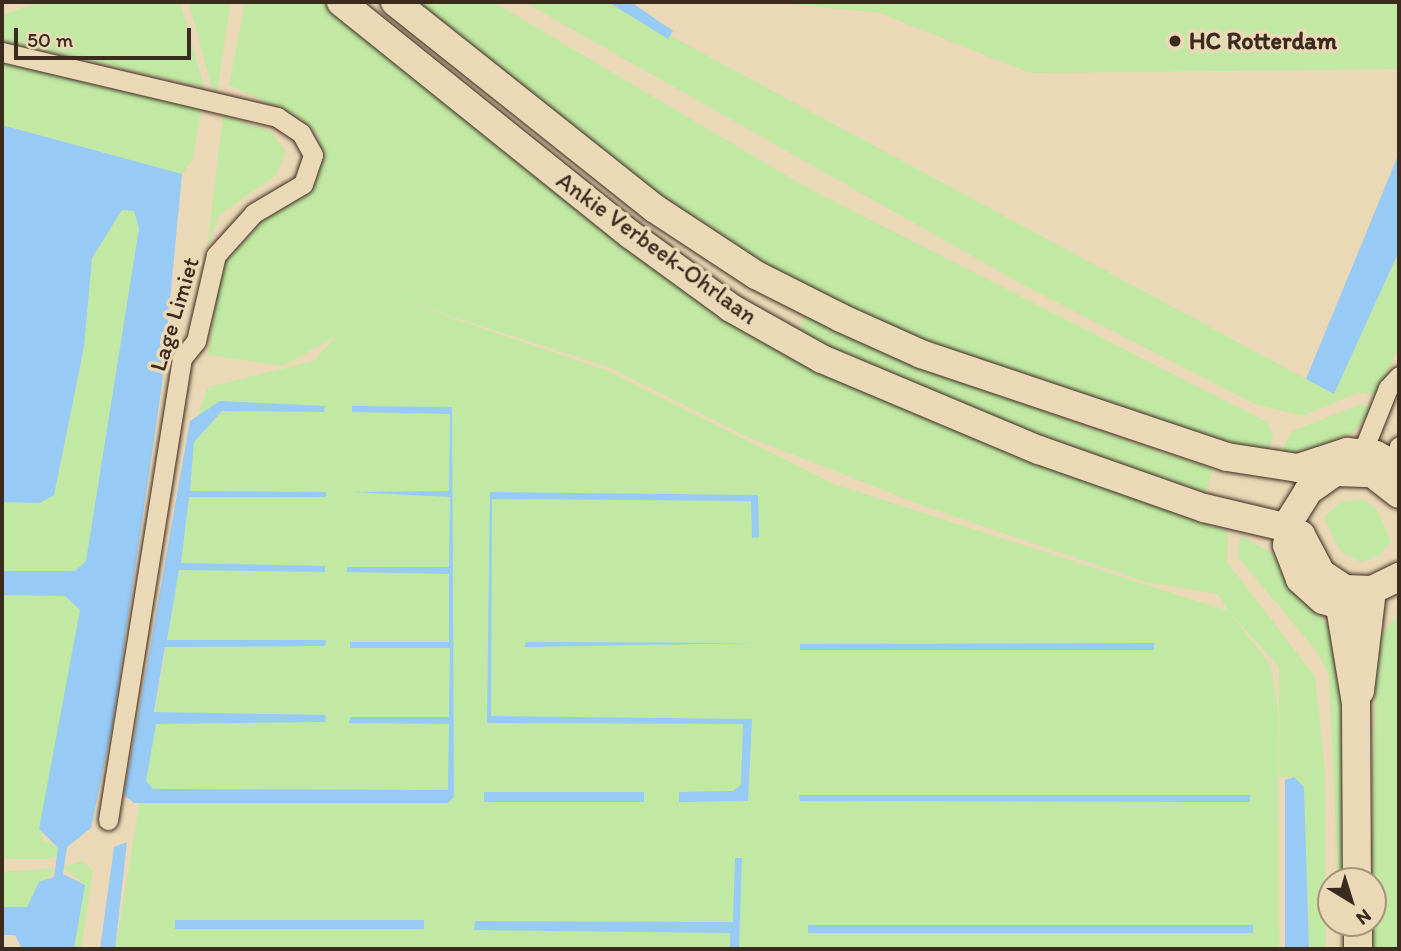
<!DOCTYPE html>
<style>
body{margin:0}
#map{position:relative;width:1401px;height:951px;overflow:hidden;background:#ebd8b6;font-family:Itim,sans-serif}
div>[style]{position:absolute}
.green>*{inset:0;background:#c1e9a4}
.water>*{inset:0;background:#97caf4;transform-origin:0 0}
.roads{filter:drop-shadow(0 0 2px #3b2a1e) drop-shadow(0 0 2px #3b2a1e)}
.street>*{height:19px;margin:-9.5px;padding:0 9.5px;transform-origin:9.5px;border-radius:9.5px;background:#ebd8b6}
.secondary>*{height:28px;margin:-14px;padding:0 14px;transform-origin:14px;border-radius:14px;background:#ebd8b6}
.dots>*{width:19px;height:19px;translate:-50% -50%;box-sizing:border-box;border:4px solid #ebd8b6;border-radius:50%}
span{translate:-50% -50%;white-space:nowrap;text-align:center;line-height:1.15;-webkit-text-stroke:7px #ebd8b6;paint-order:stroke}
.poi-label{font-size:24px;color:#3b2a1e;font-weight:700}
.left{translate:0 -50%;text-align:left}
.street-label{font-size:24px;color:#3b2a1e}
.frame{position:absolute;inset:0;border:4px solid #3b2a1e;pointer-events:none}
.north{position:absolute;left:1317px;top:867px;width:70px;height:70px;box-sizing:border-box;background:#ebd8b6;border:2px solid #a59279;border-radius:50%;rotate:142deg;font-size:19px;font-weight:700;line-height:28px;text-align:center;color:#3b2a1e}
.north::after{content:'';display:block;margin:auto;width:24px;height:32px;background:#3b2a1e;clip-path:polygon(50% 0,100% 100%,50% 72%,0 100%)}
.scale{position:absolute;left:14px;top:28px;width:177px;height:32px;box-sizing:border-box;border:4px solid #3b2a1e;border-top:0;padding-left:9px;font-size:21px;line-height:24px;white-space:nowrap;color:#3b2a1e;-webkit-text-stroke:5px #ebd8b6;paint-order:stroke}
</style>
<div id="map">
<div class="green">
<i style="clip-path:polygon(41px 2px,180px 2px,204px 87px,2px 41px,2px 15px)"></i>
<i style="clip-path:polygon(189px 2px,231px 2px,217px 91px,212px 89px)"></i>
<i style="clip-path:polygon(evenodd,245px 2px,322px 2px,602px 226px,1004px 449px,1228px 531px,1227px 562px,1315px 677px,1325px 772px,1326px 949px,1309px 949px,1304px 787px,1294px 777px,1279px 777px,1279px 667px,1229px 612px,1270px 664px,1278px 708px,1279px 949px,115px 949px,180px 563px,194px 426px,208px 387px,314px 361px,336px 336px,283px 366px,208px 355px,221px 267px,261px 220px,301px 196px,322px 155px,317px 133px,296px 115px,229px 85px,245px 2px,379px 293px,609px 367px,743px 435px,927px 507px,1146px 582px,1218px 594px,1228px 611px,836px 485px,606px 370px,379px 293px)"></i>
<i style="clip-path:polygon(408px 2px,493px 2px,806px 187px,1267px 422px,1273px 435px,1268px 453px,1012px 376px,812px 295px,629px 177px)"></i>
<i style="clip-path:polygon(524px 2px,608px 2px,1334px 394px,1399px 251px,1399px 346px,1378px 395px,1359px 392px,1302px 416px,1255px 404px,1025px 286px)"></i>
<i style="clip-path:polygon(768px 2px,1399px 2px,1399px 69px,1030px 73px,880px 13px)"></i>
<i style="clip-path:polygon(2px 58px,202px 104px,193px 159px,182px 174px,2px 125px)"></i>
<i style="clip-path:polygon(223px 115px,272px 132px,286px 152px,275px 176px,218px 216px,207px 249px)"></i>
<i style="clip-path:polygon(122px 210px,134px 211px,139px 228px,86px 561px,75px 571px,2px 571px,2px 502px,40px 503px,54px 494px,84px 347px,92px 258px)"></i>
<i style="clip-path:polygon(808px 311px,1053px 415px,1213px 469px,1205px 493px,964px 408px,796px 335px)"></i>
<i style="clip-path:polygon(1360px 405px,1374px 407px,1354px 432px,1307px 451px,1280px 454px,1292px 431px)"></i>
<i style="clip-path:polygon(1362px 499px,1376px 508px,1391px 542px,1380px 555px,1360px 562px,1340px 551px,1324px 517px,1341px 502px)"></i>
<i style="clip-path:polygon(1240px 535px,1273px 554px,1333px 633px,1345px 728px,1348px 881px,1338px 881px,1329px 676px,1317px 652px,1238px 557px)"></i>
<i style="clip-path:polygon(2px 595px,65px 596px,80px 610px,41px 824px,42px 839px,58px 848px,57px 857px,46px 859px,2px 859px)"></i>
<i style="clip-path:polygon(1399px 612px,1399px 949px,1370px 949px,1375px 683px,1380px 638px)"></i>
<i style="clip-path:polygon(82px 861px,93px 870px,81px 949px,74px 949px,85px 885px,64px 867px)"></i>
<i style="clip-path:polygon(55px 868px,27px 907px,2px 907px,2px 872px)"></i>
</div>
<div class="water">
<i style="clip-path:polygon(608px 2px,631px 2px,673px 31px,668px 39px)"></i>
<i style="clip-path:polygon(2px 125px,182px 174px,162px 384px,112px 727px,91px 828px,67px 847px,63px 874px,85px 885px,74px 949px,22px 949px,15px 935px,2px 935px,2px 907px,27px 907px,39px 882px,54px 877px,58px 848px,39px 829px,80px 610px,65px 596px,2px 595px,2px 571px,75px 571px,86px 561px,139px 228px,134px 211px,122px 210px,92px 258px,84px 347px,54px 495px,40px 503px,2px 502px)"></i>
<i style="clip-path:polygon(1399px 153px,1399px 251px,1334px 394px,1306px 379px)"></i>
<i style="clip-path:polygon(220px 401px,325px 406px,324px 412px,222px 411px,194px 442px,190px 491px,326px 492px,326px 497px,189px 497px,181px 563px,325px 566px,325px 572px,179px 570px,167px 640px,326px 640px,325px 646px,165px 647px,154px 712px,326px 715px,325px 722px,156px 724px,146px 781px,153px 789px,448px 790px,449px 724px,349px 723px,350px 717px,449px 717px,450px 648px,350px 648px,350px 642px,449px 642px,449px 574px,347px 572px,347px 567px,449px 567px,450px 497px,351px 492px,449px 491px,450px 414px,352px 412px,352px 406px,452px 407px,454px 797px,448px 803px,134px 803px,124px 795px,190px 421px)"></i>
<i style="clip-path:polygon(490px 492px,758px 495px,759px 537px,752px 538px,751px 501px,492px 499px,491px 716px,752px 719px,748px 801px,679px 802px,679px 792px,733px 791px,741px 785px,743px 724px,487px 723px)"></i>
<i style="clip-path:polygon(526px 642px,758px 643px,525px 647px)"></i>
<i style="clip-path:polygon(1154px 643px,1154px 650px,800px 650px,800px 644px)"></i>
<i style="clip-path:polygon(1294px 777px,1304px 787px,1309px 949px,1285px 949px,1285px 780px)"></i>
<i style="left:484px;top:792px;width:160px;height:10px"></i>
<i style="clip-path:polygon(799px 795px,1250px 795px,1250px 802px,800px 801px)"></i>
<i style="clip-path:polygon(127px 842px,115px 949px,100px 949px,114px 847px)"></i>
<i style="clip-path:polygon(735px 858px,742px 858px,739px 949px,730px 949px,730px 933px,474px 930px,475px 921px,733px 922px)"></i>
<i style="left:175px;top:920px;width:249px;height:9px"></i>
<i style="left:808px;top:925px;width:445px;height:8px"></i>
</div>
<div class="roads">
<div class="street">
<i style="left:2px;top:52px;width:283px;rotate:13.3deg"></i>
<i style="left:277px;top:117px;width:29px;rotate:34deg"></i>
<i style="left:301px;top:133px;width:25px;rotate:61deg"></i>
<i style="left:313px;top:155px;width:31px;rotate:109deg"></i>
<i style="left:303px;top:184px;width:57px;rotate:149.4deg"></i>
<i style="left:254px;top:213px;width:57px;rotate:132.1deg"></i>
<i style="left:216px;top:255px;width:88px;rotate:103.1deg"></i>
<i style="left:196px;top:341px;width:22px;rotate:129deg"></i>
<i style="left:182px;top:358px;width:468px;rotate:99.1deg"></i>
<i style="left:1362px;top:453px;width:70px;rotate:-68.2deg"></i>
<i style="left:1388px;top:388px;width:16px;rotate:-47deg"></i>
<i style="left:1395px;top:463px;width:17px;rotate:-77deg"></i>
</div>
<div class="secondary">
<i style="left:341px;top:2px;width:372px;rotate:38.8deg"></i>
<i style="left:631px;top:235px;width:124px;rotate:36.1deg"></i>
<i style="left:731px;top:308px;width:104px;rotate:29.3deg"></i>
<i style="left:822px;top:359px;width:235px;rotate:22.8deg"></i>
<i style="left:1039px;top:450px;width:175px;rotate:19.4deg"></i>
<i style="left:1204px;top:508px;width:79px;rotate:13.2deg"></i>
<i style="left:1281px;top:526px;width:22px;rotate:24deg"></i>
<i style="left:1301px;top:535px;width:43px;rotate:62.2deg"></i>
<i style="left:1321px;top:573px;width:29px;rotate:34deg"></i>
<i style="left:1345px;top:589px;width:27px;rotate:2deg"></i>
<i style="left:1372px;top:590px;width:30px;rotate:-26deg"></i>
<i style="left:395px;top:2px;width:331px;rotate:38.5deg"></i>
<i style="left:654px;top:208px;width:122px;rotate:33.3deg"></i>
<i style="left:756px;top:275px;width:95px;rotate:26.8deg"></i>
<i style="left:841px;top:318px;width:88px;rotate:24.2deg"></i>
<i style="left:921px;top:354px;width:323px;rotate:18.6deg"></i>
<i style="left:1227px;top:457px;width:72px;rotate:8.8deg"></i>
<i style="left:1298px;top:468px;width:52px;rotate:-18.1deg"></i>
<i style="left:1347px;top:452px;width:29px;rotate:6deg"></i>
<i style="left:1376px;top:455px;width:26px;rotate:28deg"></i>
<i style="left:1340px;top:607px;width:98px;rotate:80.6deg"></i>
<i style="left:1356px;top:704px;width:177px;rotate:89.7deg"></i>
<i style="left:1348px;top:608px;width:26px;rotate:-162deg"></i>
<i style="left:1323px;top:600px;width:31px;rotate:-138deg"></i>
<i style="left:1300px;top:579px;width:36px;rotate:-111deg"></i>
<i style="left:1287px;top:545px;width:28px;rotate:-80deg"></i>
<i style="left:1292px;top:517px;width:31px;rotate:-58deg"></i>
<i style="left:1308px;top:491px;width:33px;rotate:-35deg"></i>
<i style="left:1335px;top:472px;width:37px;rotate:2deg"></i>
<i style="left:1372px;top:473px;width:34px;rotate:38deg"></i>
<i style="left:1360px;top:691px;width:102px;rotate:-83.2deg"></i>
<i style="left:1358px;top:923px;width:26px;rotate:90deg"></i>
</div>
</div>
<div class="dots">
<i style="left:1175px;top:41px;background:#3b2a1e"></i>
</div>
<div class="poi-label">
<span class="left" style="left:1189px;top:41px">HC Rotterdam</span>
</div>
<div class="street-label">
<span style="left:657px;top:248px;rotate:36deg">Ankie Verbeek-Ohrlaan</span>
<span style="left:174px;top:314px;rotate:-73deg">Lage Limiet</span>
</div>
<div class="frame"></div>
<div class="north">N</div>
<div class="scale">50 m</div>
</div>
